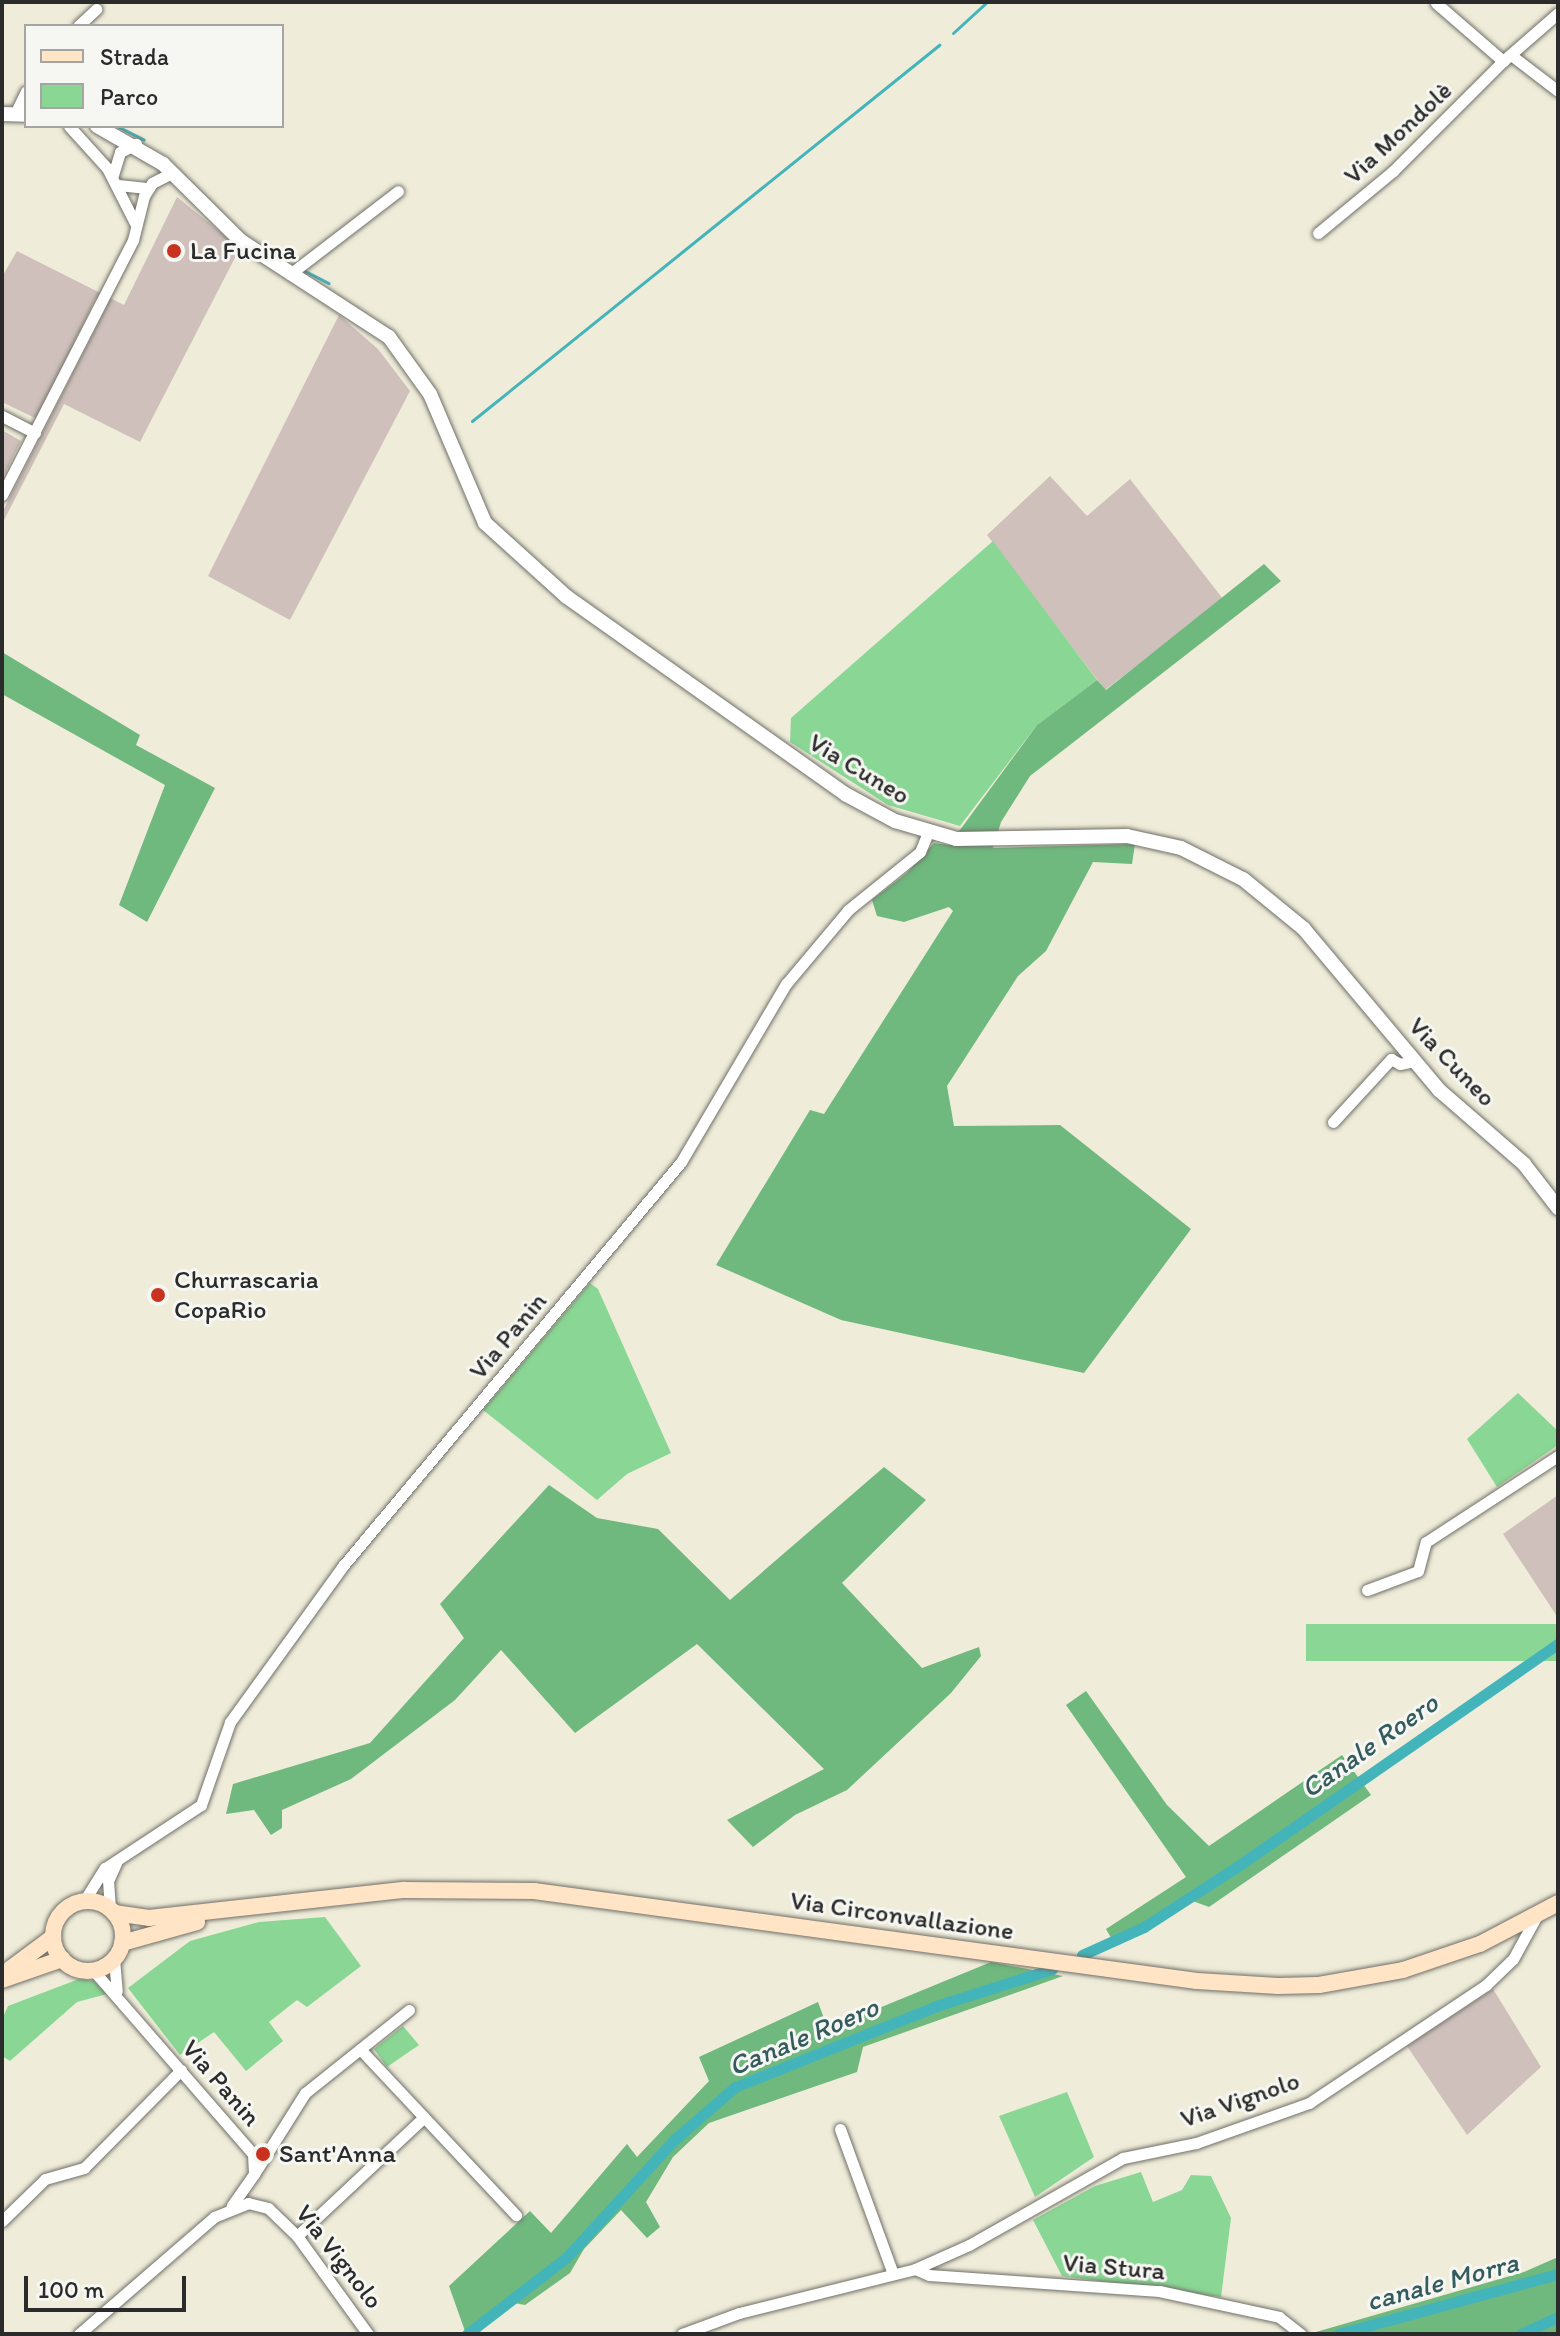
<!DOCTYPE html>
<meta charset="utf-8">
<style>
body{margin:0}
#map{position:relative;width:1560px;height:2336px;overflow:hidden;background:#efecd9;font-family:Itim,sans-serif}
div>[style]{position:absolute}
.industrial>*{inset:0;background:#cfc0bb}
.green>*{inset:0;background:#8ad795;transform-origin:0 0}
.forest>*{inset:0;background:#6fb87e}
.stream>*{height:3px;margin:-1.5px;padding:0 1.5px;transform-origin:1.5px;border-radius:1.5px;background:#44b4bb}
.canal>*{height:11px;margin:-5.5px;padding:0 5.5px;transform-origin:5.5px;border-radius:5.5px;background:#44b4bb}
.roads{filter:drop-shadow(0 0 2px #706f68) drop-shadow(0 0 2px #706f68)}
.minor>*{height:11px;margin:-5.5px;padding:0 5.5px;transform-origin:5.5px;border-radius:5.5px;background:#fff}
.tertiary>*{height:14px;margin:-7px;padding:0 7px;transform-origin:7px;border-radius:7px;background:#fff}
.secondary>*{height:16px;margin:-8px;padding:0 8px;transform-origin:8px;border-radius:8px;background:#ffe4c6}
.secondary>.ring{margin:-8px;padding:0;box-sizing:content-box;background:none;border:16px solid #ffe4c6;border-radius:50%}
.dots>*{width:22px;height:22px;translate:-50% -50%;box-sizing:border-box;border:4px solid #f6f6f2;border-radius:50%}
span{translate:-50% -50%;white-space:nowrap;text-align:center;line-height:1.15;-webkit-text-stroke:6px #f6f6f2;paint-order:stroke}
.street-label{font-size:26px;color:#2b2b2b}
.poi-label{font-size:26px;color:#2b2b2b}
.left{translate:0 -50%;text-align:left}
.water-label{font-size:28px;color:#345b5d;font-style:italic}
.frame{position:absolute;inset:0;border:4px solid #2b2b2b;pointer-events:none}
.legend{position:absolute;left:24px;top:24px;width:260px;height:104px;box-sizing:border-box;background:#f6f6f2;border:2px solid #a5a5a2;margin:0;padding:10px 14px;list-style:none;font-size:24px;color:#2b2b2b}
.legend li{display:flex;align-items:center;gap:16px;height:40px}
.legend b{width:40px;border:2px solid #a5a5a2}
.scale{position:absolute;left:24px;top:2276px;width:162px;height:36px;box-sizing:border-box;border:4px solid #2b2b2b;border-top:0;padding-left:10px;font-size:24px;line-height:28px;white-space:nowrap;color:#2b2b2b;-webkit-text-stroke:6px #f6f6f2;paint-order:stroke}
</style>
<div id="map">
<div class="industrial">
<i style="clip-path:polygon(177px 197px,240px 248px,140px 442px,64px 404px,2px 524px,2px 513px,108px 304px,96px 298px,37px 419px,2px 402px,2px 277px,17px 251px,124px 305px)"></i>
<i style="clip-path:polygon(339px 315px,378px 349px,410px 391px,290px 620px,208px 576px)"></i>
<i style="clip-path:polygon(2px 430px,21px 441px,2px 479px)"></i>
<i style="clip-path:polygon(1050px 476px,1087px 516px,1130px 479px,1223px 599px,1105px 690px,987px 535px)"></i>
<i style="clip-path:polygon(1558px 1495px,1558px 1618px,1503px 1534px)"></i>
<i style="clip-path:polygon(1493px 1989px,1541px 2067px,1467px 2135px,1407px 2046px)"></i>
</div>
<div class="green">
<i style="clip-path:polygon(993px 541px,1097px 680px,1037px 725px,960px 826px,888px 805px,790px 742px,791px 718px)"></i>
<i style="clip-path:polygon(590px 1283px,598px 1289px,671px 1453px,627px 1474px,597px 1500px,483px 1410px)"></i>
<i style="clip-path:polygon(1518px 1393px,1558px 1431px,1558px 1445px,1497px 1487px,1467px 1439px)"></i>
<i style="left:1558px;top:1624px;width:37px;height:252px;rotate:90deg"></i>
<i style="clip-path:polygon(325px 1917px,361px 1966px,307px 2007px,297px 2000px,269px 2022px,283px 2041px,246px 2071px,214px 2032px,180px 2055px,128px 1988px,190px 1941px,259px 1922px)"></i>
<i style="clip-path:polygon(79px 1979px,94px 1981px,107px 1994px,77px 2002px,10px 2061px,2px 2056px,2px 2019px,8px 2006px)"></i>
<i style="clip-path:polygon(403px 2026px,419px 2045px,387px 2067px,374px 2049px)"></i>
<i style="clip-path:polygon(1067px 2092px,1094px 2157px,1035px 2197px,999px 2116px)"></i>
<i style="clip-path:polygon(1141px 2172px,1153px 2202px,1182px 2190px,1191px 2175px,1211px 2176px,1231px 2218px,1221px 2297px,1062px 2276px,1033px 2220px,1095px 2186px)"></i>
</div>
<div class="forest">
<i style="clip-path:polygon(1264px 564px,1281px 581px,1030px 776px,1001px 822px,993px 848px,1135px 844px,1132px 864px,1093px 862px,1046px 951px,1018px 976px,947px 1086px,954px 1126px,1060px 1125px,1191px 1229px,1084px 1373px,841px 1320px,716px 1265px,810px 1110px,824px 1114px,953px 911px,949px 907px,904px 922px,877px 916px,872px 900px,907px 873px,934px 843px,949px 845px,1037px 725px,1097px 680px,1106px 690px)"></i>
<i style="clip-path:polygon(2px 652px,140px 735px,136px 745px,215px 788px,147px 922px,119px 905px,165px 785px,2px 694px)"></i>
<i style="clip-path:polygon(884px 1467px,926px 1500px,842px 1583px,922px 1668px,979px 1647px,981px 1656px,951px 1693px,847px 1790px,795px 1815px,753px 1847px,727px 1820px,824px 1769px,697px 1644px,575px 1733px,501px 1650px,455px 1700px,351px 1779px,282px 1810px,282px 1828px,271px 1835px,254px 1810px,226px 1814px,233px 1784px,370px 1743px,464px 1638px,440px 1604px,549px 1485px,597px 1518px,658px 1529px,730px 1600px)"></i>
<i style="clip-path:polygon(1086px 1691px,1167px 1805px,1209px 1846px,1342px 1755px,1371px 1795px,1209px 1907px,1190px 1900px,1115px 1945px,1106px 1929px,1186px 1877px,1066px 1705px)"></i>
<i style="clip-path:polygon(991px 1962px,1063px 1976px,863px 2047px,857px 2072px,709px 2123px,673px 2157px,646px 2202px,660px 2227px,647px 2238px,621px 2210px,584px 2249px,570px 2273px,525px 2305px,504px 2301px,466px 2334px,449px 2286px,530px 2211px,551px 2233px,627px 2144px,637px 2157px,709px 2081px,699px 2057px,818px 2002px,828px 2029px)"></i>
<i style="clip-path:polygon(1558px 2257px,1558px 2334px,1309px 2334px,1524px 2272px)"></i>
</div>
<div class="stream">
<i style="left:953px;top:33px;width:46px;rotate:-42.4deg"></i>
<i style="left:117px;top:126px;width:30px;rotate:27deg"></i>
<i style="left:301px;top:269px;width:31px;rotate:27deg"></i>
<i style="left:472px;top:421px;width:600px;rotate:-38.84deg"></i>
</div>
<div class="canal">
<i style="left:1082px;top:1955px;width:68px;rotate:-24.3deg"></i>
<i style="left:1144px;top:1927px;width:116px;rotate:-33deg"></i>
<i style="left:1241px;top:1864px;width:386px;rotate:-34.8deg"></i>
<i style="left:467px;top:2334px;width:126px;rotate:-37.6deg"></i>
<i style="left:567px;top:2257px;width:159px;rotate:-47.6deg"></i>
<i style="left:674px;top:2140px;width:81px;rotate:-41deg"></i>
<i style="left:735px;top:2087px;width:217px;rotate:-21.9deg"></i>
<i style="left:936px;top:2006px;width:122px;rotate:-17.7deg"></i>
<i style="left:1338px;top:2334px;width:228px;rotate:-15.3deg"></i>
<i style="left:1521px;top:2334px;width:41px;rotate:-24.7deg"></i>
</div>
<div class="roads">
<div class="minor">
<i style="left:1436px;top:3px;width:89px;rotate:40.9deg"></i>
<i style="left:1503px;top:61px;width:73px;rotate:-41.1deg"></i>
<i style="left:78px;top:26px;width:25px;rotate:-43deg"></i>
<i style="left:1511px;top:55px;width:59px;rotate:37.5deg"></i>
<i style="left:15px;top:114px;width:25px;rotate:-64deg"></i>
<i style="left:69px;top:126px;width:57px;rotate:47.9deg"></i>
<i style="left:107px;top:168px;width:62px;rotate:63deg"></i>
<i style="left:113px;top:175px;width:24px;rotate:-73deg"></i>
<i style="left:120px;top:152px;width:18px;rotate:-27deg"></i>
<i style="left:118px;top:185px;width:31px;rotate:6deg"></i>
<i style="left:1318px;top:233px;width:97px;rotate:-39.6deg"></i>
<i style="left:1393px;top:171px;width:156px;rotate:-45deg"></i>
<i style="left:290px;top:274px;width:136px;rotate:-37.5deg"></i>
<i style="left:2px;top:416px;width:37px;rotate:27deg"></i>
<i style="left:2px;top:495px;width:287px;rotate:-62.8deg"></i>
<i style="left:133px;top:240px;width:45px;rotate:-76deg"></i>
<i style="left:144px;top:196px;width:15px;rotate:-58deg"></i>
<i style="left:152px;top:183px;width:22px;rotate:-27deg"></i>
<i style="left:1333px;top:1122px;width:86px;rotate:-47.4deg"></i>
<i style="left:1391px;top:1059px;width:10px;rotate:29deg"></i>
<i style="left:1400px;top:1064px;width:14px;rotate:-12deg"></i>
<i style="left:1367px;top:1590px;width:54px;rotate:-20.4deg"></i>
<i style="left:1418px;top:1571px;width:30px;rotate:-75deg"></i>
<i style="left:1426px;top:1542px;width:158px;rotate:-33.1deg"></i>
<i style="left:84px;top:1901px;width:39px;rotate:-58deg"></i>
<i style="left:105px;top:1868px;width:115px;rotate:-33.3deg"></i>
<i style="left:201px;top:1805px;width:88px;rotate:-70.7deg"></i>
<i style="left:230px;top:1722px;width:191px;rotate:-54.1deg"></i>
<i style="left:342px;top:1567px;width:528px;rotate:-50.07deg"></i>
<i style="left:681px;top:1162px;width:207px;rotate:-59.5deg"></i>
<i style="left:786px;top:984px;width:97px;rotate:-50deg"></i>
<i style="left:848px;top:910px;width:92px;rotate:-38.9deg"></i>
<i style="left:920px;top:852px;width:22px;rotate:-68deg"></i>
<i style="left:110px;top:1909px;width:28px;rotate:-94deg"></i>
<i style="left:108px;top:1881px;width:22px;rotate:-66deg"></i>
<i style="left:114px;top:1959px;width:32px;rotate:85deg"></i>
<i style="left:93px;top:1970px;width:244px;rotate:49deg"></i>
<i style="left:253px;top:2154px;width:20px;rotate:87deg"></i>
<i style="left:254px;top:2174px;width:39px;rotate:125deg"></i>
<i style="left:360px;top:2049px;width:228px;rotate:46.8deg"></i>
<i style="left:840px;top:2129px;width:154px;rotate:69.9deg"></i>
<i style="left:254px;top:2174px;width:96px;rotate:-57.8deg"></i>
<i style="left:305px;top:2093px;width:133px;rotate:-38.6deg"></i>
<i style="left:2px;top:2221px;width:60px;rotate:-44.3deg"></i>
<i style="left:45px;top:2179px;width:41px;rotate:-15.8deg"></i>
<i style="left:84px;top:2168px;width:138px;rotate:-45.3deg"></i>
<i style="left:297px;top:2236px;width:174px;rotate:-43.1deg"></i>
<i style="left:915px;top:2269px;width:15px;rotate:23deg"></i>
<i style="left:929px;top:2275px;width:231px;rotate:4deg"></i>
<i style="left:1159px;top:2291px;width:123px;rotate:12.2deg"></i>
<i style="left:1279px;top:2317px;width:28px;rotate:38deg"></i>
<i style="left:79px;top:2334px;width:179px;rotate:-40.9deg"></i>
<i style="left:214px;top:2217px;width:37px;rotate:-22deg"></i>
<i style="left:248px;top:2203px;width:21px;rotate:14deg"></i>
<i style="left:268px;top:2208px;width:40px;rotate:44deg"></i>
<i style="left:297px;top:2236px;width:121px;rotate:54.1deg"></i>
<i style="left:682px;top:2334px;width:61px;rotate:-20.2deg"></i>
<i style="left:739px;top:2313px;width:181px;rotate:-14deg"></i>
<i style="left:915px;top:2269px;width:59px;rotate:-24deg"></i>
<i style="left:969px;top:2245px;width:177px;rotate:-29.5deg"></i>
<i style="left:1123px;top:2158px;width:75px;rotate:-11.6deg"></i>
<i style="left:1196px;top:2143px;width:120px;rotate:-19.5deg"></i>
<i style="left:1309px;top:2103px;width:213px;rotate:-33.7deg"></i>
<i style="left:1486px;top:1985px;width:37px;rotate:-44deg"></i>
<i style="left:1513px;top:1959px;width:48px;rotate:-61.3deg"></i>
</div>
<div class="tertiary">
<i style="left:2px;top:114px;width:24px;rotate:2deg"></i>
<i style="left:97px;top:126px;width:76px;rotate:29.9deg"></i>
<i style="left:163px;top:164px;width:110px;rotate:44.6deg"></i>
<i style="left:241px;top:241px;width:176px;rotate:33deg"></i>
<i style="left:389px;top:337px;width:70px;rotate:54.3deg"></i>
<i style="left:430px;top:394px;width:140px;rotate:66.9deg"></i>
<i style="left:485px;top:523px;width:110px;rotate:42.1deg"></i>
<i style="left:567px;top:597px;width:341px;rotate:35.3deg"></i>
<i style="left:845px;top:794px;width:57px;rotate:28.4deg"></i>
<i style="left:895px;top:821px;width:64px;rotate:16.4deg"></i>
<i style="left:956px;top:839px;width:171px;rotate:-1deg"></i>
<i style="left:1127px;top:836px;width:55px;rotate:12.5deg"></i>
<i style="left:1181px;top:848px;width:69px;rotate:26.6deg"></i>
<i style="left:1243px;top:879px;width:79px;rotate:39.3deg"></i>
<i style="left:1304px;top:929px;width:210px;rotate:50deg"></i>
<i style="left:1439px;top:1090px;width:113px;rotate:41deg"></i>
<i style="left:1524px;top:1164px;width:56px;rotate:52.3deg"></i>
</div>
<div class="secondary">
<i class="ring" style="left:53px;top:1901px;width:54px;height:54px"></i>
<i style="left:114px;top:1913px;width:35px;rotate:8deg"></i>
<i style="left:149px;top:1918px;width:257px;rotate:-6.3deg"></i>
<i style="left:404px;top:1890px;width:130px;rotate:0.4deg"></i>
<i style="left:534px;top:1891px;width:669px;rotate:7.73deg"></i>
<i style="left:1197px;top:1981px;width:81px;rotate:3.5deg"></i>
<i style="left:1278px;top:1986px;width:41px;rotate:-1.4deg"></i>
<i style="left:1319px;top:1985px;width:85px;rotate:-10.1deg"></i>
<i style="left:1403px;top:1970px;width:81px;rotate:-18.7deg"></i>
<i style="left:1480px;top:1944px;width:88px;rotate:-27.7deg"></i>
<i style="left:122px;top:1943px;width:78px;rotate:-15.6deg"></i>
<i style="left:10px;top:1969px;width:54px;rotate:-36.7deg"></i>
<i style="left:2px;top:1980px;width:64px;rotate:-19.3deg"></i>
</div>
</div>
<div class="dots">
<i style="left:174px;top:251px;background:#c8321e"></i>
<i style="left:158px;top:1295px;background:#c8321e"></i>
<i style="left:263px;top:2154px;background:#c8321e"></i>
</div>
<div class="street-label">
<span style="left:1398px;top:133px;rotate:-43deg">Via Mondolè</span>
<span style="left:859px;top:769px;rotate:31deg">Via Cuneo</span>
<span style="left:1452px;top:1062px;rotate:46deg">Via Cuneo</span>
<span style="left:508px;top:1336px;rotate:-50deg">Via Panin</span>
<span style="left:902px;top:1916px;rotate:8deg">Via Circonvallazione</span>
<span style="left:221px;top:2083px;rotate:49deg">Via Panin</span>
<span style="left:1240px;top:2100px;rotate:-19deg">Via Vignolo</span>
<span style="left:339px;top:2257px;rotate:52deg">Via Vignolo</span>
<span style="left:1114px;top:2267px;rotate:5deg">Via Stura</span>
</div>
<div class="poi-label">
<span class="left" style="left:190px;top:251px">La Fucina</span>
<span class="left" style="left:174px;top:1295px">Churrascaria<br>CopaRio</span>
<span class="left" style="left:279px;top:2154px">Sant'Anna</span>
</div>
<div class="water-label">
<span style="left:1369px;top:1745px;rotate:-35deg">Canale Roero</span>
<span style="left:803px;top:2036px;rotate:-23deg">Canale Roero</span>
<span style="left:1442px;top:2281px;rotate:-15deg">canale Morra</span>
</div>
<div class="frame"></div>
<ul class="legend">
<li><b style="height:10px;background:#ffe4c6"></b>Strada</li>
<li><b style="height:22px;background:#8ad795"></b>Parco</li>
</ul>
<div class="scale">100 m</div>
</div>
